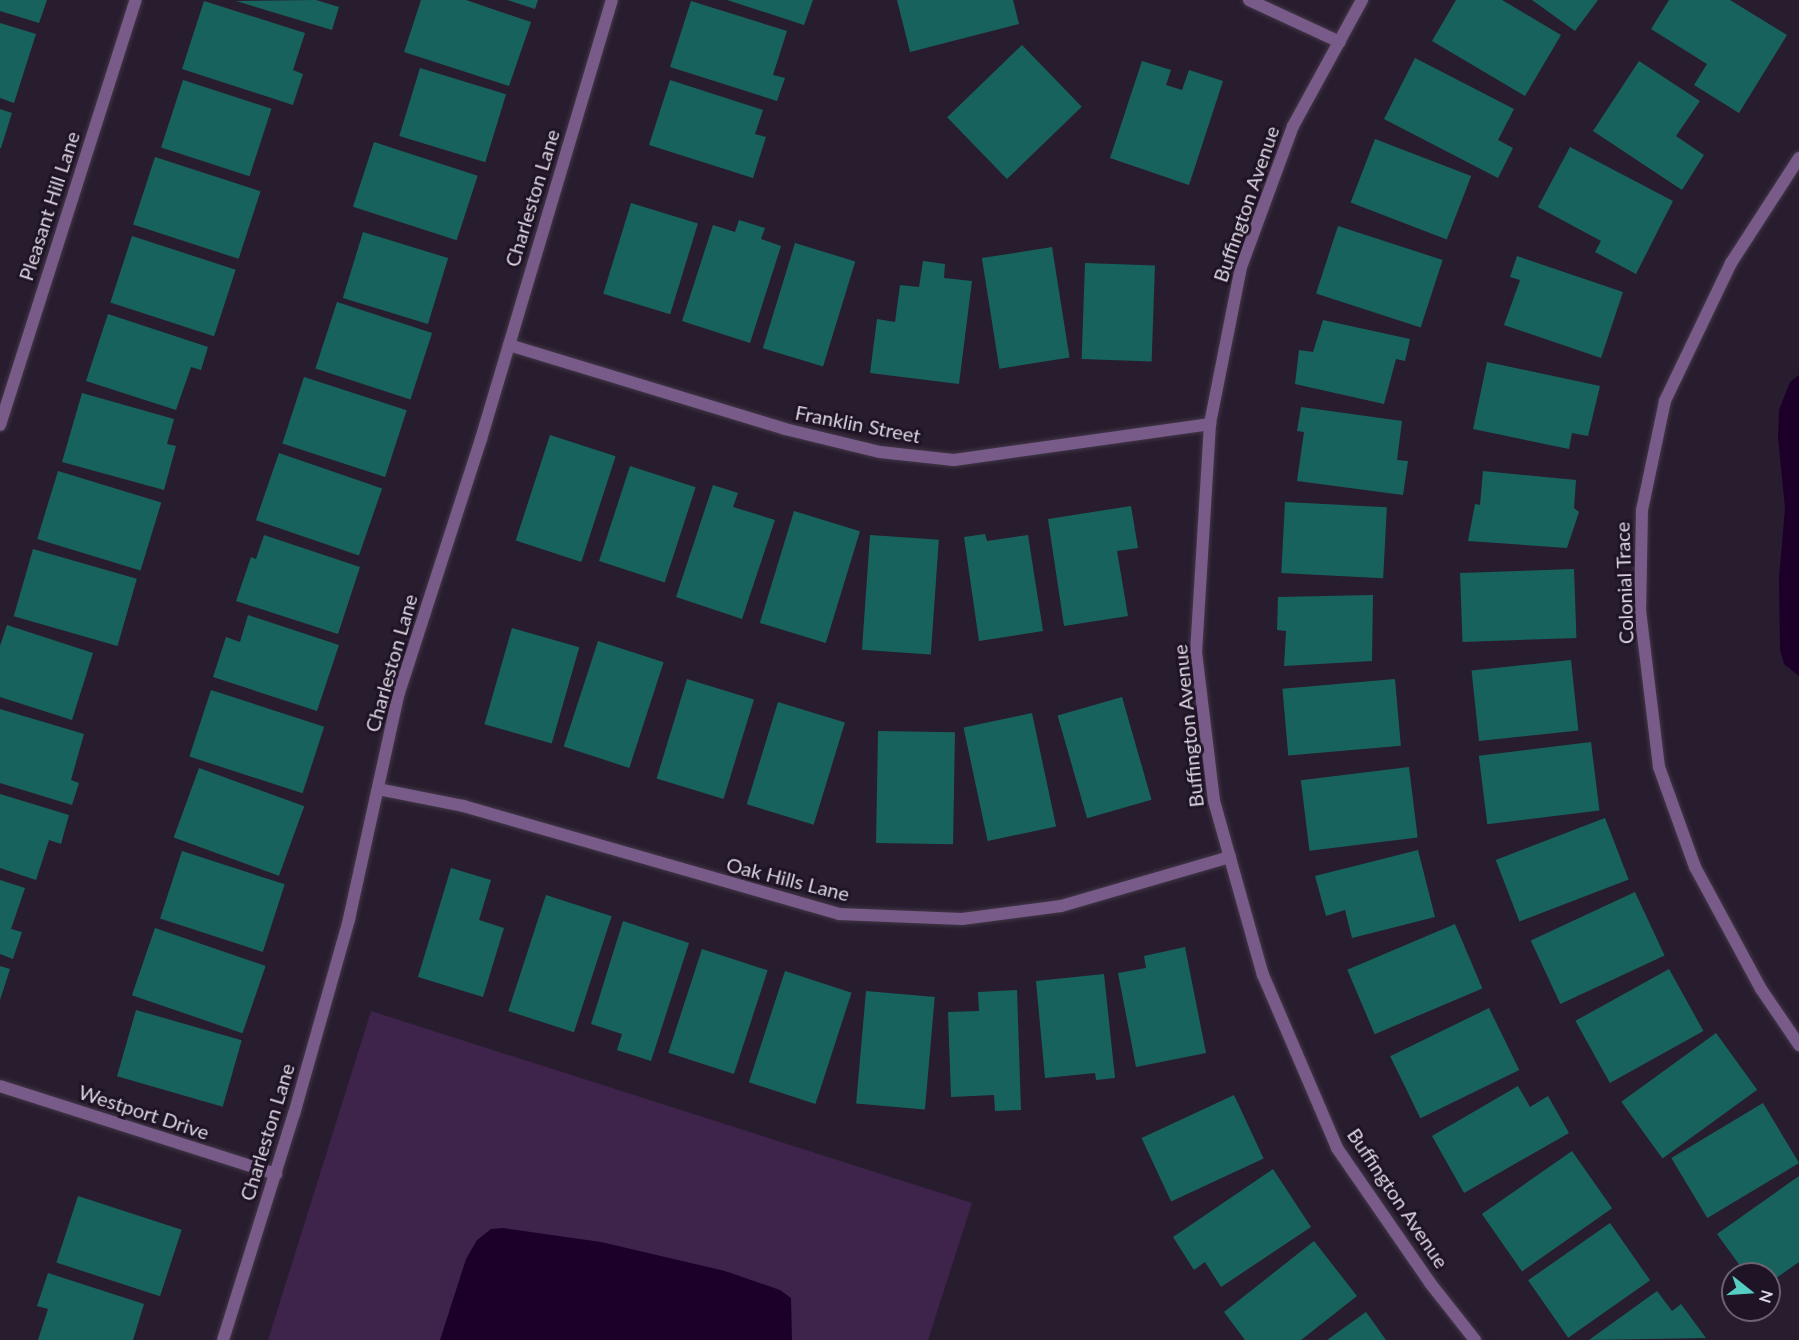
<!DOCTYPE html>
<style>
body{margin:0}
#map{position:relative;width:1799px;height:1340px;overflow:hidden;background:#281d2e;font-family:Lato,sans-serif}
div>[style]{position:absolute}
.green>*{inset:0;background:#3e234b}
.water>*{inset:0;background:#1c002a}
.building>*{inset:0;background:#18625d;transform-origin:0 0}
.roads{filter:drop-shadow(0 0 2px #413747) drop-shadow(0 0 2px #413747)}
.minor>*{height:12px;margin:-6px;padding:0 6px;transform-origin:6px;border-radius:6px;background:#795b89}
span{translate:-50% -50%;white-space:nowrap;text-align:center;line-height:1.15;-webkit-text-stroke:6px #1f1425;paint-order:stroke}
.street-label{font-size:20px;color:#dcd4e0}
.north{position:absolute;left:1721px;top:1262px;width:60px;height:60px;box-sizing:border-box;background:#1f1425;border:2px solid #6b6170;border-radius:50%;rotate:107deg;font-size:16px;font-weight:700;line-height:24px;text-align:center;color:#dcd4e0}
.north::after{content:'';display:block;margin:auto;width:21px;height:27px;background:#55cec4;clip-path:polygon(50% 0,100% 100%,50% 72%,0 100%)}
</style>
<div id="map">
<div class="green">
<i style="clip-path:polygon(371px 1011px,972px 1203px,928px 1340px,268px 1340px)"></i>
</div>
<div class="water">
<i style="clip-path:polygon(1799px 375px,1799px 676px,1784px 664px,1780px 650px,1779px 578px,1785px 508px,1778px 438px,1779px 410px,1790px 382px)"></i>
<i style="clip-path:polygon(503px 1228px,601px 1242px,725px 1271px,780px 1290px,791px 1298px,792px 1340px,440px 1340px,466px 1259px,477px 1240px,491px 1229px)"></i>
</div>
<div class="building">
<i style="clip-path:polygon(0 0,47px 0,39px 23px,0 11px)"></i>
<i style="clip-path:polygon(316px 0,339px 7px,332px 30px,236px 1px)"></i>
<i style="clip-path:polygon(421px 0,466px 0,531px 22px,509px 86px,404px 52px)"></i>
<i style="clip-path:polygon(507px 0,538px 0,535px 9px)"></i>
<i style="clip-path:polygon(727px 0,813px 0,804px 25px)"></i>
<i style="clip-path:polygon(897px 0,1013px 0,1019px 24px,910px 52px)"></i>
<i style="clip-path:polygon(1456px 0,1502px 0,1561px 35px,1525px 96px,1432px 41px)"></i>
<i style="clip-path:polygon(1532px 0,1598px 0,1575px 31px)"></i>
<i style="clip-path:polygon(1669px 0,1730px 0,1787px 35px,1739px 113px,1694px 85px,1707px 64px,1651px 29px)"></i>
<i style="clip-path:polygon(204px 1px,305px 33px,293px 70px,303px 74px,293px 105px,182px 69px)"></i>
<i style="clip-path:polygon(691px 1px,787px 31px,773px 75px,785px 78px,777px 101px,670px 67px)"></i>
<i style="clip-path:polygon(0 23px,36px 34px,14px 103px,0 98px)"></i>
<i style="left:1022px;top:45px;width:86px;height:104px;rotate:46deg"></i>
<i style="clip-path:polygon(1415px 58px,1514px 109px,1498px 140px,1513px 148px,1498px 178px,1384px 119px)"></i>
<i style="clip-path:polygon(1142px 61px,1171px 70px,1166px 85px,1182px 90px,1189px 70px,1223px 81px,1189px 185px,1110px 158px)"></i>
<i style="clip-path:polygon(1639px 61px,1700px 101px,1676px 136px,1704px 155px,1682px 190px,1593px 131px)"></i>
<i style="left:420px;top:68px;width:90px;height:71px;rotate:17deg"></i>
<i style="left:183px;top:80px;width:93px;height:71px;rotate:18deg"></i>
<i style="clip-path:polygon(670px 80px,763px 110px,755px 134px,766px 137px,753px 178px,649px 145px)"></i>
<i style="clip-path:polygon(0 109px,12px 113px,1px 148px,0 148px)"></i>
<i style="left:1375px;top:139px;width:103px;height:68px;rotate:21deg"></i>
<i style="left:374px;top:142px;width:109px;height:68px;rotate:18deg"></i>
<i style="clip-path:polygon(1570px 147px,1673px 201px,1636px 274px,1595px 252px,1601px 241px,1538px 207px)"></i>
<i style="left:155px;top:157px;width:111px;height:71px;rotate:18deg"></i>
<i style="left:631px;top:203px;width:70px;height:95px;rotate:17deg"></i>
<i style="clip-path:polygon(739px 220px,765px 228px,761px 239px,781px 246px,750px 343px,682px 321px,713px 225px,735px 232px)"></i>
<i style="left:1338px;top:226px;width:110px;height:71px;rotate:18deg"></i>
<i style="left:363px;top:232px;width:89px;height:69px;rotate:17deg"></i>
<i style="left:132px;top:236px;width:109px;height:70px;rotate:18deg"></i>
<i style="left:795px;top:243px;width:63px;height:110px;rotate:17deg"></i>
<i style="left:1052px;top:247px;width:112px;height:71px;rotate:81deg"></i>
<i style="clip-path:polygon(1517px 256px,1623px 292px,1601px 358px,1504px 325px,1520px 280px,1510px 277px)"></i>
<i style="clip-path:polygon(923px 261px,945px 264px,944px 278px,972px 281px,959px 384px,870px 373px,877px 319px,895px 322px,900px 285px,919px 287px)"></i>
<i style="left:1085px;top:263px;width:70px;height:96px;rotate:2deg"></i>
<i style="left:337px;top:302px;width:100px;height:70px;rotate:18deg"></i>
<i style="clip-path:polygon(108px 314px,208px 347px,201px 370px,191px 367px,176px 410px,86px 381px)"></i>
<i style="clip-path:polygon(1323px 320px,1410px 339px,1405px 361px,1396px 359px,1384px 404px,1295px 384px,1299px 350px,1313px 352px)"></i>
<i style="clip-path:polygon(1487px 362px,1600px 386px,1588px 436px,1572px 433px,1569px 449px,1473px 429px)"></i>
<i style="left:304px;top:377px;width:108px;height:70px;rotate:18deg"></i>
<i style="clip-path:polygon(82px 393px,174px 419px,167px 444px,176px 446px,164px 490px,62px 462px)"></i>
<i style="clip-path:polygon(1301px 407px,1402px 421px,1397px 460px,1408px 461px,1403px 495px,1297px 481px,1304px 432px,1297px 431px)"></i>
<i style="left:550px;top:435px;width:69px;height:111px;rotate:18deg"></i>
<i style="left:279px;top:453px;width:109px;height:71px;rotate:19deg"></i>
<i style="left:630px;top:466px;width:69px;height:100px;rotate:18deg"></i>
<i style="left:58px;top:471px;width:108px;height:71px;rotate:17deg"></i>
<i style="clip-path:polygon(1483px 471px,1576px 480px,1574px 508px,1579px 512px,1567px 548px,1468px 541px,1475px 504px,1480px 505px)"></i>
<i style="clip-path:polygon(713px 485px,738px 493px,733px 507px,775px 520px,742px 619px,676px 597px)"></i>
<i style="left:1285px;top:502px;width:102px;height:71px;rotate:3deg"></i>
<i style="clip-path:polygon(1131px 506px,1138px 548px,1117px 551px,1128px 616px,1064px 626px,1048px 519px)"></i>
<i style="left:794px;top:511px;width:69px;height:117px;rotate:17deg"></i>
<i style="clip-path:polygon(985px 534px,987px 541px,1028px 535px,1043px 631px,979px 641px,964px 537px)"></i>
<i style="clip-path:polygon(264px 535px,360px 567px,338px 634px,236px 601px,251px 557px,256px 559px)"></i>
<i style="left:870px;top:535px;width:69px;height:115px;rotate:4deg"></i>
<i style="left:33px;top:549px;width:108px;height:70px;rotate:16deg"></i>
<i style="left:1574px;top:569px;width:69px;height:114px;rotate:88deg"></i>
<i style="clip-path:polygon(1373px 595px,1372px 661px,1284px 666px,1286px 631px,1277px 630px,1278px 597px)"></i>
<i style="clip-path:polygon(248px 615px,339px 645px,317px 711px,213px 677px,226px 637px,240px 642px)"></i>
<i style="clip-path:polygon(7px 625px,93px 653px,72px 720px,0 697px,0 646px)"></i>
<i style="left:512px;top:628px;width:70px;height:100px;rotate:16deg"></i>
<i style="left:598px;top:641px;width:69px;height:111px;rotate:18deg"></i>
<i style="left:1571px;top:660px;width:71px;height:100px;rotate:84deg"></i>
<i style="left:687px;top:679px;width:70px;height:104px;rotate:17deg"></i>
<i style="left:1395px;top:679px;width:67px;height:113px;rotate:85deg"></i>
<i style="left:211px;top:690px;width:119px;height:70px;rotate:18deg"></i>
<i style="left:1122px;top:697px;width:107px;height:67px;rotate:74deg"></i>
<i style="left:778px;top:702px;width:70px;height:107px;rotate:17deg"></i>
<i style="clip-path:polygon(0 709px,84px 734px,71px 780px,79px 783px,72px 805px,0 783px)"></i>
<i style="left:1032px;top:713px;width:116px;height:70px;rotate:78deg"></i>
<i style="left:878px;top:731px;width:77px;height:112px;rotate:1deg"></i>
<i style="left:1591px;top:742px;width:69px;height:113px;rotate:83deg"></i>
<i style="left:1409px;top:767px;width:71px;height:109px;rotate:83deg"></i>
<i style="left:199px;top:768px;width:112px;height:74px;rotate:20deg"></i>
<i style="clip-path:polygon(0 794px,69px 815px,61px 844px,49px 840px,36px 880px,0 868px)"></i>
<i style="left:1605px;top:818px;width:66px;height:117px;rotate:69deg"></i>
<i style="clip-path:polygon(1418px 850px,1435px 917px,1352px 938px,1345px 910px,1326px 916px,1315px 876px)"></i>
<i style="left:182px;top:851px;width:108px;height:71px;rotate:18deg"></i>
<i style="clip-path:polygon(451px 868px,491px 880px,479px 920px,504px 928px,483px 997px,418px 977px)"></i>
<i style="clip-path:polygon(0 880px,25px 888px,11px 929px,22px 932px,13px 959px,0 954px)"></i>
<i style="left:1635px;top:892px;width:70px;height:115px;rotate:65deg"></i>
<i style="left:546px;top:895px;width:69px;height:122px;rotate:18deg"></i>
<i style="clip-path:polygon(623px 921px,689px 943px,651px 1061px,617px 1050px,622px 1034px,591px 1024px)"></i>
<i style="left:1455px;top:924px;width:70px;height:117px;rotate:67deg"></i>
<i style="left:155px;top:928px;width:117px;height:71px;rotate:19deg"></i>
<i style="clip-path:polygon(1185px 947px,1206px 1053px,1136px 1067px,1118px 973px,1146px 968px,1144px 956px)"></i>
<i style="left:702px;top:949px;width:69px;height:109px;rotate:18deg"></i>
<i style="clip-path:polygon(0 966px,10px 969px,0 1000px)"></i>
<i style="left:1669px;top:969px;width:71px;height:107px;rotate:61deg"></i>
<i style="left:785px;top:971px;width:70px;height:117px;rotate:18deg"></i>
<i style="clip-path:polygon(1104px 974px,1115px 1078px,1096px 1080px,1095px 1073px,1045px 1078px,1036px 981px)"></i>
<i style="clip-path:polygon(1017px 990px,1021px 1110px,995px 1111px,994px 1095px,951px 1097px,948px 1012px,979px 1011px,978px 992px)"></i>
<i style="left:866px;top:991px;width:69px;height:113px;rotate:5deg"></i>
<i style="left:1489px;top:1008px;width:69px;height:110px;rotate:64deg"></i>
<i style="left:136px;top:1010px;width:110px;height:69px;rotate:16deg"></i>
<i style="left:1716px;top:1033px;width:70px;height:117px;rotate:54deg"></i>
<i style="clip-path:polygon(1518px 1086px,1530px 1107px,1548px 1096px,1569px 1133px,1464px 1193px,1432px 1136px)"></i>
<i style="left:1234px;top:1095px;width:70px;height:102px;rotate:65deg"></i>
<i style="left:1763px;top:1103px;width:70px;height:107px;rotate:59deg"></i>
<i style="left:1572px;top:1151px;width:70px;height:110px;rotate:55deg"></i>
<i style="clip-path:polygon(1273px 1169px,1311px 1227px,1221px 1287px,1205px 1262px,1194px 1270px,1173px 1237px)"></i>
<i style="clip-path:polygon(1799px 1176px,1799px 1262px,1769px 1283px,1769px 1274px,1746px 1274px,1717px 1234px)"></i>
<i style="left:78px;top:1196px;width:109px;height:70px;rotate:18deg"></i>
<i style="left:1610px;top:1223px;width:70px;height:100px;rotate:55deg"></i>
<i style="clip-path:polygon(1314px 1241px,1357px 1296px,1301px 1340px,1245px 1340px,1224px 1312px)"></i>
<i style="clip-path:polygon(48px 1273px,144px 1304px,133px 1340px,38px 1340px,48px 1309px,37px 1306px)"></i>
<i style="clip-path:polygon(1657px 1291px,1672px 1311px,1681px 1304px,1706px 1338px,1589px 1340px)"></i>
<i style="clip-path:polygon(1366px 1312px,1386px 1340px,1327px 1340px)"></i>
</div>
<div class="roads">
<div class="minor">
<i style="left:1249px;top:0;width:100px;rotate:24.8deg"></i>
<i style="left:1362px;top:0;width:144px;rotate:118.7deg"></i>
<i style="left:1293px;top:126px;width:150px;rotate:110.2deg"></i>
<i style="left:1241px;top:267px;width:160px;rotate:101.2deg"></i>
<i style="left:1210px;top:424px;width:228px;rotate:93.5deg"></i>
<i style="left:1196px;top:652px;width:150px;rotate:83.1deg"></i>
<i style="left:1214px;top:801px;width:181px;rotate:74.3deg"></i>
<i style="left:1263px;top:975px;width:188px;rotate:66.8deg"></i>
<i style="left:1337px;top:1148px;width:164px;rotate:55.4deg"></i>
<i style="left:1430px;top:1283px;width:73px;rotate:51.7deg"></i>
<i style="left:1799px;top:158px;width:125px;rotate:122.9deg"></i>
<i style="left:1731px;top:263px;width:153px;rotate:115.6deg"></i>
<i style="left:1665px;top:401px;width:111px;rotate:101.9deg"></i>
<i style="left:1642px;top:510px;width:100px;rotate:91.1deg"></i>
<i style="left:1640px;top:610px;width:158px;rotate:83.1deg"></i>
<i style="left:1659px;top:767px;width:106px;rotate:70.2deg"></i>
<i style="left:1695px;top:867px;width:139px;rotate:61.6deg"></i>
<i style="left:1761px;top:989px;width:68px;rotate:55.8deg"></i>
<i style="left:509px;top:345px;width:288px;rotate:16.9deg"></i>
<i style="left:785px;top:429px;width:98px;rotate:13.6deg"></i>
<i style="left:880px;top:452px;width:74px;rotate:6.2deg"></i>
<i style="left:954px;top:460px;width:259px;rotate:-8deg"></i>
<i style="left:0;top:425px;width:446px;rotate:-72.3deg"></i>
<i style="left:378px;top:789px;width:87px;rotate:11.3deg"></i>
<i style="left:463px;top:806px;width:391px;rotate:16deg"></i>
<i style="left:839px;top:914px;width:123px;rotate:2.3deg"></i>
<i style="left:962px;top:919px;width:100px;rotate:-7.5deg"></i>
<i style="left:1061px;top:906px;width:176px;rotate:-16.2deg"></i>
<i style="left:0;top:1086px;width:290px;rotate:17.7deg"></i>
<i style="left:223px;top:1340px;width:237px;rotate:-72.6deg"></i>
<i style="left:294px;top:1114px;width:203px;rotate:-74.2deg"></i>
<i style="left:349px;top:919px;width:228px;rotate:-77.6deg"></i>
<i style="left:398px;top:696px;width:270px;rotate:-72.1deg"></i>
<i style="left:481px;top:439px;width:458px;rotate:-73.4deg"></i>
</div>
</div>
<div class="street-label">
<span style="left:532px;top:198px;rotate:-73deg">Charleston Lane</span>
<span style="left:1246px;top:204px;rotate:-71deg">Buffington Avenue</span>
<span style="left:49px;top:206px;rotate:-72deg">Pleasant Hill Lane</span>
<span style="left:858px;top:424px;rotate:11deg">Franklin Street</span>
<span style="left:1624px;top:583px;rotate:-92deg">Colonial Trace</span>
<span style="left:391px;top:663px;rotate:-74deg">Charleston Lane</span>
<span style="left:1188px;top:726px;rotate:-96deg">Buffington Avenue</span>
<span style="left:788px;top:879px;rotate:14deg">Oak Hills Lane</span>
<span style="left:144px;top:1112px;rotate:18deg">Westport Drive</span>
<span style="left:267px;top:1132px;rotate:-73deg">Charleston Lane</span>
<span style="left:1398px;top:1198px;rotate:56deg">Buffington Avenue</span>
</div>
<div class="north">N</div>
</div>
